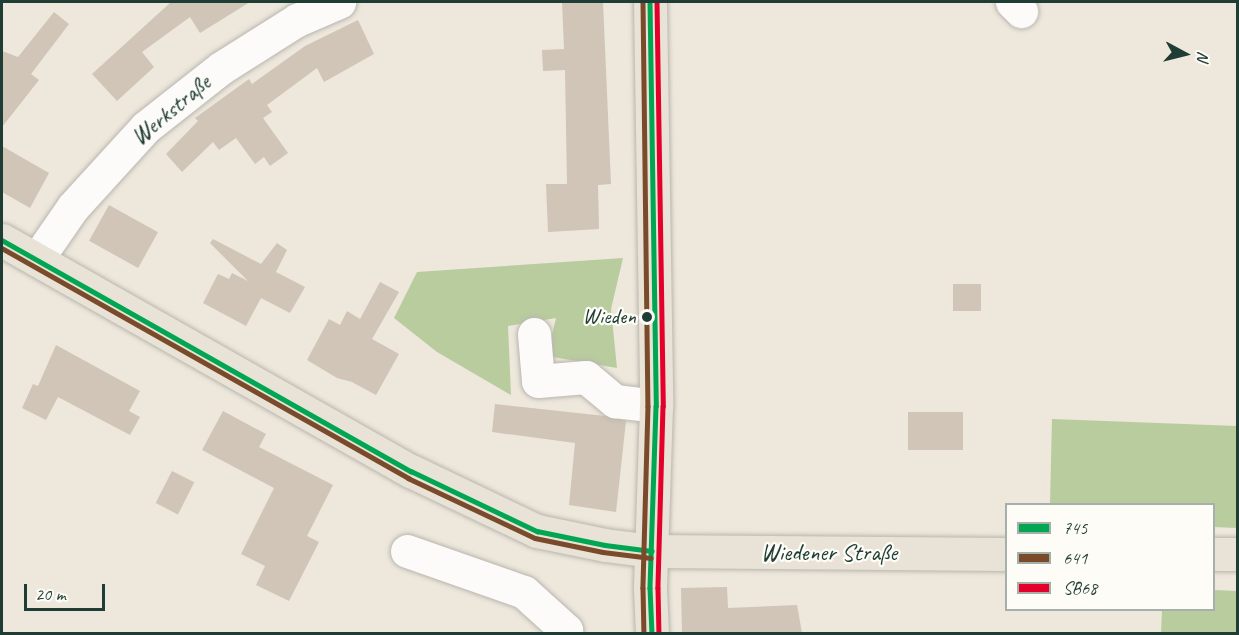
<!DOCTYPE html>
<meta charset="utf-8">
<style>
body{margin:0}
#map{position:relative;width:1239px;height:635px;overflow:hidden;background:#eee7dc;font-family:Caveat,sans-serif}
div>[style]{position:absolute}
.forest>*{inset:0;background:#b8cc9e}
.building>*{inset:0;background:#d0c5b6;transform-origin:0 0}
.roads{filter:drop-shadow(0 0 2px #b8b6ae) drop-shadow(0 0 2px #b8b6ae)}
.minor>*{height:33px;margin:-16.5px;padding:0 16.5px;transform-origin:16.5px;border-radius:16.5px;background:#fcfbfa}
.major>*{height:33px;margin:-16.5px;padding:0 16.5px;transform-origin:16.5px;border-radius:16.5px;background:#e9e2d6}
.bus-1>*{height:4.5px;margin:-2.25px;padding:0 2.25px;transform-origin:2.25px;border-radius:2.25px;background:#00a651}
.bus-2>*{height:4.5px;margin:-2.25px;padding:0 2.25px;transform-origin:2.25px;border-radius:2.25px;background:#7a4b2a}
.bus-3>*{height:4.5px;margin:-2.25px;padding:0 2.25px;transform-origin:2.25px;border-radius:2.25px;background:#e4002b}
.dots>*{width:16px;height:16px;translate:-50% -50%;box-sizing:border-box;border:3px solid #fdfcf7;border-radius:50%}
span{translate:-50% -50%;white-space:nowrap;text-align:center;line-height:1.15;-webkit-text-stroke:4.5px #fdfcf7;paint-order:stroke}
.bus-label{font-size:22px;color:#1f3d34}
.right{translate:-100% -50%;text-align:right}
.street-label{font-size:24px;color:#1f3d34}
.frame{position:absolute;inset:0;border:3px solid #1f3d34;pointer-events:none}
.legend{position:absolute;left:1005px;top:503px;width:210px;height:108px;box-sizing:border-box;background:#fdfcf7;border:2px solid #a4b0a9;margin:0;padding:8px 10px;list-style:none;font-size:18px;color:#1f3d34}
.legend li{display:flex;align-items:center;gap:12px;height:30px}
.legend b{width:30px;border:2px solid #a4b0a9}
.north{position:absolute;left:1155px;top:24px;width:60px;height:60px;-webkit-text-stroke:4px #fdfcf7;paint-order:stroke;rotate:97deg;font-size:16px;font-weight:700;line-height:24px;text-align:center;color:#1f3d34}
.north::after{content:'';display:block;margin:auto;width:21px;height:27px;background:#1f3d34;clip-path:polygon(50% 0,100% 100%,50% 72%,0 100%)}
.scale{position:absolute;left:24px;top:584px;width:81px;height:27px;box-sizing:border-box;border:3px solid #1f3d34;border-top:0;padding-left:8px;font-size:18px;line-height:21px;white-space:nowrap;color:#1f3d34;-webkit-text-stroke:4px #fdfcf7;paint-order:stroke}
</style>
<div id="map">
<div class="forest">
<i style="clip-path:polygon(623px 258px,611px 309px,617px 368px,547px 356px,556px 318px,508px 326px,511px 395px,437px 352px,394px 318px,417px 272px)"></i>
<i style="clip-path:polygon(1052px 419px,1237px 426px,1237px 528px,1214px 527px,1214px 504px,1050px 504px)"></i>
<i style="clip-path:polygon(1214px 590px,1237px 591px,1237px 633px,1161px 633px,1162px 610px,1214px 610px)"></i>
</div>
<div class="building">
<i style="clip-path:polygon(171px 2px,250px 2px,200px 33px,190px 17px,142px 52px,154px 67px,117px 101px,92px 74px)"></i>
<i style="clip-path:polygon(562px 2px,603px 2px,611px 184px,598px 185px,599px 229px,548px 232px,546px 184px,567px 184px,565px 70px,543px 71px,542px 50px,564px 49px)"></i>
<i style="clip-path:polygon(54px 12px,69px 24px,31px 74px,39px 80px,2px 127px,2px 51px,18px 57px)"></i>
<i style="clip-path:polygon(358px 20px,374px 54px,324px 82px,317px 68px,267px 105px,272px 112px,263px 118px,288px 153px,270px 166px,264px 157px,255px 164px,236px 138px,219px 150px,213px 142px,182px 172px,166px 154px,198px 121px,195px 118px,249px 79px,252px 84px,305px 46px)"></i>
<i style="clip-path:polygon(2px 146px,49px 173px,30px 208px,2px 192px)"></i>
<i style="left:109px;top:205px;width:56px;height:41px;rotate:29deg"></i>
<i style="clip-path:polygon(213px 239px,261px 264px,277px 243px,287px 250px,276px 272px,305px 287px,290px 313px,261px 298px,246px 326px,203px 303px,218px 274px,229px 279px,232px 273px,248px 281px,210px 243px)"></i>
<i style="clip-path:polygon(380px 282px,399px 292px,372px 339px,399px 354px,376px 395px,352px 382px,337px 378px,307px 360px,329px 319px,340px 325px,347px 311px,360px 319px)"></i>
<i style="left:953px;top:284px;width:28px;height:27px"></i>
<i style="clip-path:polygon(56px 345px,140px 391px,129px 411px,140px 417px,130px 435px,58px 397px,46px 420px,22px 408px,33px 384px,38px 386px)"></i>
<i style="clip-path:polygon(495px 404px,605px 416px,626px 421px,616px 512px,569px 505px,575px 443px,492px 432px)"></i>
<i style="clip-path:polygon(223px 411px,266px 434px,259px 447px,333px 485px,307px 536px,319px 542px,289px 601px,256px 585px,265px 566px,241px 554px,274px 488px,202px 450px)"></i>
<i style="left:908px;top:412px;width:55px;height:38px"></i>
<i style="left:172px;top:471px;width:25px;height:36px;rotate:27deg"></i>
<i style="clip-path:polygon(727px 587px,728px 608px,797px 605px,802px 633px,682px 633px,681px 588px)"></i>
</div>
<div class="roads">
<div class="minor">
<i style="left:1012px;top:2px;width:13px;rotate:45deg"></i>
<i style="left:37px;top:259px;width:63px;rotate:-55.3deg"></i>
<i style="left:73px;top:207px;width:108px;rotate:-47.6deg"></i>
<i style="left:146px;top:127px;width:95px;rotate:-38.2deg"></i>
<i style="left:221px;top:68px;width:90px;rotate:-32.3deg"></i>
<i style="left:297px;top:20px;width:46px;rotate:-23.2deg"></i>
<i style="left:534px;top:334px;width:47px;rotate:85.1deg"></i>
<i style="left:538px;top:381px;width:48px;rotate:-4.8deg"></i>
<i style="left:586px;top:377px;width:38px;rotate:40deg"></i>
<i style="left:615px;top:401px;width:41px;rotate:7deg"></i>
<i style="left:407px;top:551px;width:124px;rotate:19.3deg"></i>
<i style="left:524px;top:592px;width:57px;rotate:42.1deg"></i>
<i style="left:566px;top:630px;width:4px;rotate:90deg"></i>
</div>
<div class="major">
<i style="left:650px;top:2px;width:404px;rotate:89.1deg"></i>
<i style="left:656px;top:406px;width:182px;rotate:91.9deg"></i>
<i style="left:650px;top:588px;width:46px;rotate:87.5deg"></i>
<i style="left:2px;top:240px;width:470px;rotate:29.5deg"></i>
<i style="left:411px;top:471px;width:140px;rotate:25.5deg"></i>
<i style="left:537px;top:531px;width:69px;rotate:11.6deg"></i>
<i style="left:605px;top:545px;width:47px;rotate:7.3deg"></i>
<i style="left:652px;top:551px;width:354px;rotate:0.5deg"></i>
<i style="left:1214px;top:554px;width:24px"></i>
</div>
</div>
<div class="bus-1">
<i style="left:650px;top:2px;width:404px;rotate:89.1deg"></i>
<i style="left:656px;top:406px;width:182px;rotate:91.9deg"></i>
<i style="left:650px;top:588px;width:46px;rotate:87.5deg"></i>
<i style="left:2px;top:240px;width:470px;rotate:29.5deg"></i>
<i style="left:411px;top:471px;width:140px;rotate:25.5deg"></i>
<i style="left:537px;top:531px;width:69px;rotate:11.6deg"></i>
<i style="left:605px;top:545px;width:47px;rotate:7.3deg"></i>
</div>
<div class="bus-2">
<i style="left:643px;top:2px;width:404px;rotate:89.3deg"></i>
<i style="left:648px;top:406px;width:182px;rotate:91.6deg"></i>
<i style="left:643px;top:588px;width:46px;rotate:88.8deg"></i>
<i style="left:2px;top:248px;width:467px;rotate:29.5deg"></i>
<i style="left:408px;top:478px;width:140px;rotate:25.3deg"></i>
<i style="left:535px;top:538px;width:69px;rotate:11.6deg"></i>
<i style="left:603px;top:552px;width:48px;rotate:7.1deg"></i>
</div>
<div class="bus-3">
<i style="left:657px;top:2px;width:404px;rotate:89.1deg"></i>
<i style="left:663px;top:406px;width:182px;rotate:91.6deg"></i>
<i style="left:658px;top:588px;width:46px;rotate:88.8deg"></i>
</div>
<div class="dots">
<i style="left:647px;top:317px;background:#1f3d34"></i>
</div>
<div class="bus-label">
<span class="right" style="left:636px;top:317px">Wieden</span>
</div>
<div class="street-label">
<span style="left:171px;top:110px;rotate:-40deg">Werkstraße</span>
<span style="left:829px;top:553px">Wiedener Straße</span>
</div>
<div class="frame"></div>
<ul class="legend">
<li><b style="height:8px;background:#00a651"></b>745</li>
<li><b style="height:8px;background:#7a4b2a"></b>641</li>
<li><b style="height:8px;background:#e4002b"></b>SB68</li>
</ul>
<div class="north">N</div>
<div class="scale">20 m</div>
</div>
